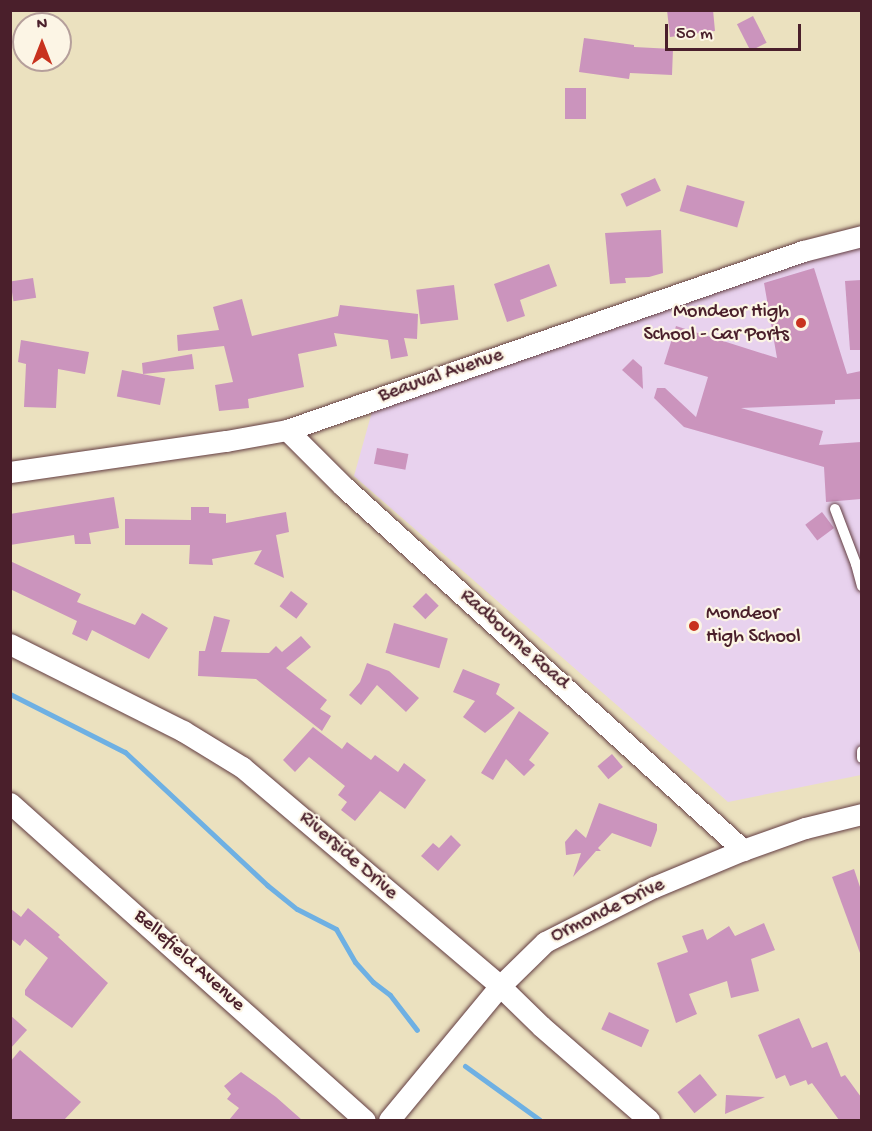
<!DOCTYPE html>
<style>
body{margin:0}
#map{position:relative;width:872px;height:1131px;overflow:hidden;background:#ebe1bf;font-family:"Gochi Hand",sans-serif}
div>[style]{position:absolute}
.built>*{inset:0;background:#e8d2ee}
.stream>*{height:5px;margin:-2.5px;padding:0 2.5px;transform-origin:2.5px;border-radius:2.5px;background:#6eb0e3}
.building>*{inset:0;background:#cb94bd;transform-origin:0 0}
.roads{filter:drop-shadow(0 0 2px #623c41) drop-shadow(0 0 2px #623c41)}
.service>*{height:10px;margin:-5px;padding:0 5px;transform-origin:5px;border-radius:5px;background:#fff}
.minor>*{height:21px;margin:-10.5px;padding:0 10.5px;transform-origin:10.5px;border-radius:10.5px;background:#fff}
.dots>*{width:16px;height:16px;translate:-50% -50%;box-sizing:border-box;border:3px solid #fcf5e5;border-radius:50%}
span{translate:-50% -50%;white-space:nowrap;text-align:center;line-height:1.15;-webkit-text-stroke:4.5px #fcf5e5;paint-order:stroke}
.poi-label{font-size:20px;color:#4a1f2b}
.right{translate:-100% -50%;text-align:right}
.left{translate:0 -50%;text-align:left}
.street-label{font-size:20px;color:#4a1f2b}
.frame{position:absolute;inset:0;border:12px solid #4a1f2b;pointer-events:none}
.north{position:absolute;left:12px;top:12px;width:60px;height:60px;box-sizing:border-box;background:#fcf5e5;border:2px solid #b59f9b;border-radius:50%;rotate:0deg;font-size:16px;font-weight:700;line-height:24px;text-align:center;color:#4a1f2b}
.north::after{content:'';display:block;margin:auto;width:21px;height:27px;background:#c8321e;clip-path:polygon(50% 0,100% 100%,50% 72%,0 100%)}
.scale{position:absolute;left:665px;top:24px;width:136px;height:27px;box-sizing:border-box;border:3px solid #4a1f2b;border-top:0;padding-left:8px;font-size:18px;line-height:21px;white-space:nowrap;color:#4a1f2b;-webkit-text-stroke:4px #fcf5e5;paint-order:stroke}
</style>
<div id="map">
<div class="built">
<i style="clip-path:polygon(861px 243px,861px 775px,728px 802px,354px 476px,375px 401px)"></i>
</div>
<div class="stream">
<i style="left:10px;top:694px;width:129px;rotate:26.8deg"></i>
<i style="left:125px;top:752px;width:195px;rotate:43.1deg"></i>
<i style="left:267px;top:885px;width:38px;rotate:39deg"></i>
<i style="left:297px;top:909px;width:44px;rotate:27.1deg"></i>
<i style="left:336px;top:929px;width:38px;rotate:60deg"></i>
<i style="left:355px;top:962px;width:27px;rotate:48deg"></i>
<i style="left:373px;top:982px;width:21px;rotate:37deg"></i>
<i style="left:390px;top:995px;width:44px;rotate:52.4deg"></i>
<i style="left:465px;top:1066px;width:92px;rotate:35.8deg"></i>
</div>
<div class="building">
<i style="clip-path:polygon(667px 10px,713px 10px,715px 31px,670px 37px)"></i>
<i style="left:753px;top:16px;width:30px;height:18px;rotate:63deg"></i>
<i style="clip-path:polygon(584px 38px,634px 45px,634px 47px,673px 49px,672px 75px,630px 73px,629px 79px,579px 72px)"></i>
<i style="left:565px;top:88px;width:21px;height:31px"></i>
<i style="left:655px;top:178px;width:14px;height:38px;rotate:65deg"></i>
<i style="left:687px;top:185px;width:60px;height:27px;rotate:16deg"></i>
<i style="clip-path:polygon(661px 230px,663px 273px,649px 277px,625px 278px,626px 283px,610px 284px,605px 233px)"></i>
<i style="clip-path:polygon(549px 264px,557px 286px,520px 300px,525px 316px,507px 322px,494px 284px)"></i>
<i style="clip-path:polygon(814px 268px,847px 374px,861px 371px,861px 399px,835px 400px,835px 404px,741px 408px,823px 431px,819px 445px,861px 442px,861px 499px,826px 502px,824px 467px,684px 427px,654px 398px,657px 388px,665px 388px,696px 417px,708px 377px,664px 364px,676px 326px,777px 358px,764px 283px)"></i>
<i style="left:33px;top:278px;width:20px;height:23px;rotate:81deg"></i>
<i style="clip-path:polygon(861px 280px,861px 350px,850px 350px,845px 281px)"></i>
<i style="left:454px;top:285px;width:35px;height:38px;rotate:83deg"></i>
<i style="clip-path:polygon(242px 299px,252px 336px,338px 316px,340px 305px,418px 314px,417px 339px,404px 338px,408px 356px,391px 359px,388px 340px,334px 333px,337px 346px,298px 354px,304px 387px,248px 399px,249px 408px,219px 411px,215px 385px,233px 382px,224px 346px,178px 351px,177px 335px,219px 330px,213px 307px)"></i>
<i style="clip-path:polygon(21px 340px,89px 352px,85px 374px,58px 369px,56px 408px,24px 407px,26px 364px,18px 362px)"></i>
<i style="clip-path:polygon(192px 354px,194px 369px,143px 374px,142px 363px)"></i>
<i style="clip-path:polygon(633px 359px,642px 367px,643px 389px,622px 370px)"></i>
<i style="left:122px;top:370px;width:44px;height:27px;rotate:11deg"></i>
<i style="left:377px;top:448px;width:32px;height:16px;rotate:11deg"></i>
<i style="clip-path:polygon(114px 497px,119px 528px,89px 533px,91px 544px,75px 544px,74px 535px,10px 545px,10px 514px)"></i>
<i style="clip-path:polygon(191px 507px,209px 507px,209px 513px,226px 514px,226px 523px,286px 512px,289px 532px,276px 535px,284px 578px,254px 564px,262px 550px,212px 559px,213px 565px,189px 564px,190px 545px,125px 545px,125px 519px,191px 520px)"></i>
<i style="left:822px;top:512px;width:20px;height:21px;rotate:53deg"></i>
<i style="clip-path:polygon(10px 561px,81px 594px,77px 602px,135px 625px,142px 613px,168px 628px,149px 659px,92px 630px,87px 641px,72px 634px,77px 621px,10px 589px)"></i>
<i style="left:291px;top:591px;width:21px;height:19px;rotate:37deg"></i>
<i style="left:426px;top:593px;width:18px;height:19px;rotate:45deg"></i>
<i style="clip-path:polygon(214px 616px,230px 620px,221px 652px,269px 653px,276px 646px,282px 652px,301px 636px,311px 647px,286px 668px,327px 700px,320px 709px,331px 716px,322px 731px,256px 679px,198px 676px,199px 651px,205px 651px)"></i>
<i style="left:394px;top:623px;width:56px;height:31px;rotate:16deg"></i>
<i style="clip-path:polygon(367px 663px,389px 671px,419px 698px,406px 712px,377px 685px,361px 705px,349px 695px,360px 682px)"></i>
<i style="clip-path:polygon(463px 669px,500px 684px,496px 694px,515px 708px,485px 733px,463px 717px,475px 701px,453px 692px)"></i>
<i style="clip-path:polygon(519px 711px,549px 733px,529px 760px,535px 765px,524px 776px,506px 759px,493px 780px,481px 773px)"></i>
<i style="clip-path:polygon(313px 727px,342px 749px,347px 742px,371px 760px,375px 755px,398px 772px,404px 763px,426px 780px,405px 809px,380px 791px,355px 821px,341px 810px,347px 802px,338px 795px,345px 786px,309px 757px,295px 772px,283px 760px)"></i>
<i style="left:612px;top:754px;width:17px;height:19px;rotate:50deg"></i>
<i style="clip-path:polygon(599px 803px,657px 824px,657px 830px,651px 847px,612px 833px,598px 848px,601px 851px,596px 851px,573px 877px,581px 853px,566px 855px,565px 842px,576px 829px,586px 838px)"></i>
<i style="clip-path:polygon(451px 835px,461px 845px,438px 871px,421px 856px,433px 843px,439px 848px)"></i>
<i style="clip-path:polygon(854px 869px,861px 890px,860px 953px,832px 877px)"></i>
<i style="clip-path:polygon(10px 908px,21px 917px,28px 908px,60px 935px,58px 937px,108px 983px,72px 1028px,25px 995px,25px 990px,48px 958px,25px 939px,20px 946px,10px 938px)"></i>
<i style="clip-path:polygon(764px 923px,775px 950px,751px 959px,759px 991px,731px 998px,727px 981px,689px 994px,697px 1014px,676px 1023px,657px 963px,688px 952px,682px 936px,703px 929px,707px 940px,729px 926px,735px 936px)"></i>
<i style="left:609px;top:1012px;width:44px;height:19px;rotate:24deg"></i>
<i style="clip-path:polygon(10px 1015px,27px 1030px,10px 1049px)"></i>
<i style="clip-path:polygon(799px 1018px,812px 1048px,827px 1042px,841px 1077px,845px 1075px,861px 1097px,861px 1120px,839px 1120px,812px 1083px,808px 1085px,806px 1080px,790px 1086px,785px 1075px,776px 1079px,758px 1035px)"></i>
<i style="clip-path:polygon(20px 1050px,81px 1102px,64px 1120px,10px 1120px,10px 1062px)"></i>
<i style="clip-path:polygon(241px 1072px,276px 1097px,302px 1120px,229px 1120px,239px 1108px,227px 1099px,231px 1094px,224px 1086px)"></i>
<i style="left:700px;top:1074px;width:27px;height:29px;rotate:51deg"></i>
<i style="clip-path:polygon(726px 1095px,765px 1097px,725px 1114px)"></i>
</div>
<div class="roads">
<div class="service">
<i style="left:835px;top:509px;width:59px;rotate:69.1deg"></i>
<i style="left:856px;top:564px;width:23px;rotate:75deg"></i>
<i style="left:862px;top:751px;width:7px;rotate:90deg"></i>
</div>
<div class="minor">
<i style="left:287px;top:430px;width:79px;rotate:45deg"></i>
<i style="left:343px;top:486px;width:541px;rotate:42.3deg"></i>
<i style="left:10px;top:472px;width:218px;rotate:-8.2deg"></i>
<i style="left:226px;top:441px;width:62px;rotate:-10.2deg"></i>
<i style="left:287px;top:430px;width:546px;rotate:-19.13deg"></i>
<i style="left:803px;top:251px;width:61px;rotate:-14.3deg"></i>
<i style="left:10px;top:644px;width:194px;rotate:26.7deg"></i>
<i style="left:183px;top:731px;width:69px;rotate:31.4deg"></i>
<i style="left:242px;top:767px;width:338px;rotate:40.3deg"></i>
<i style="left:500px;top:986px;width:57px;rotate:44.3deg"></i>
<i style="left:541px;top:1026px;width:143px;rotate:41deg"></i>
<i style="left:10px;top:803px;width:476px;rotate:41.8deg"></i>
<i style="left:389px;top:1120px;width:174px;rotate:-50.4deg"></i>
<i style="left:500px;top:986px;width:63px;rotate:-44.4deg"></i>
<i style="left:545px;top:942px;width:122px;rotate:-26.8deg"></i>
<i style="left:654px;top:887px;width:96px;rotate:-22.6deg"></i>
<i style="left:743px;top:850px;width:66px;rotate:-19.5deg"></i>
<i style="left:805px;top:828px;width:59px;rotate:-13.8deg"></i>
</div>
</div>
<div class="dots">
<i style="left:801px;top:323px;background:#c8321e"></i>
<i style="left:694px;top:626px;background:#c8321e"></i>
</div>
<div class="poi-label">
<span class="right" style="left:789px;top:324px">Mondeor High<br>School - Car Ports</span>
<span class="left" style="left:706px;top:626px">Mondeor<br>High School</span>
</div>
<div class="street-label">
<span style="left:441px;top:376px;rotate:-19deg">Beauval Avenue</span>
<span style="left:514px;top:640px;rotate:42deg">Radbourne Road</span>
<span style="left:348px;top:856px;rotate:41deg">Riverside Drive</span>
<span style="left:608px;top:911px;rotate:-26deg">Ormonde Drive</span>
<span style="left:189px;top:961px;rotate:42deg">Bellefield Avenue</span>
</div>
<div class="frame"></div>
<div class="north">N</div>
<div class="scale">50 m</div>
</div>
